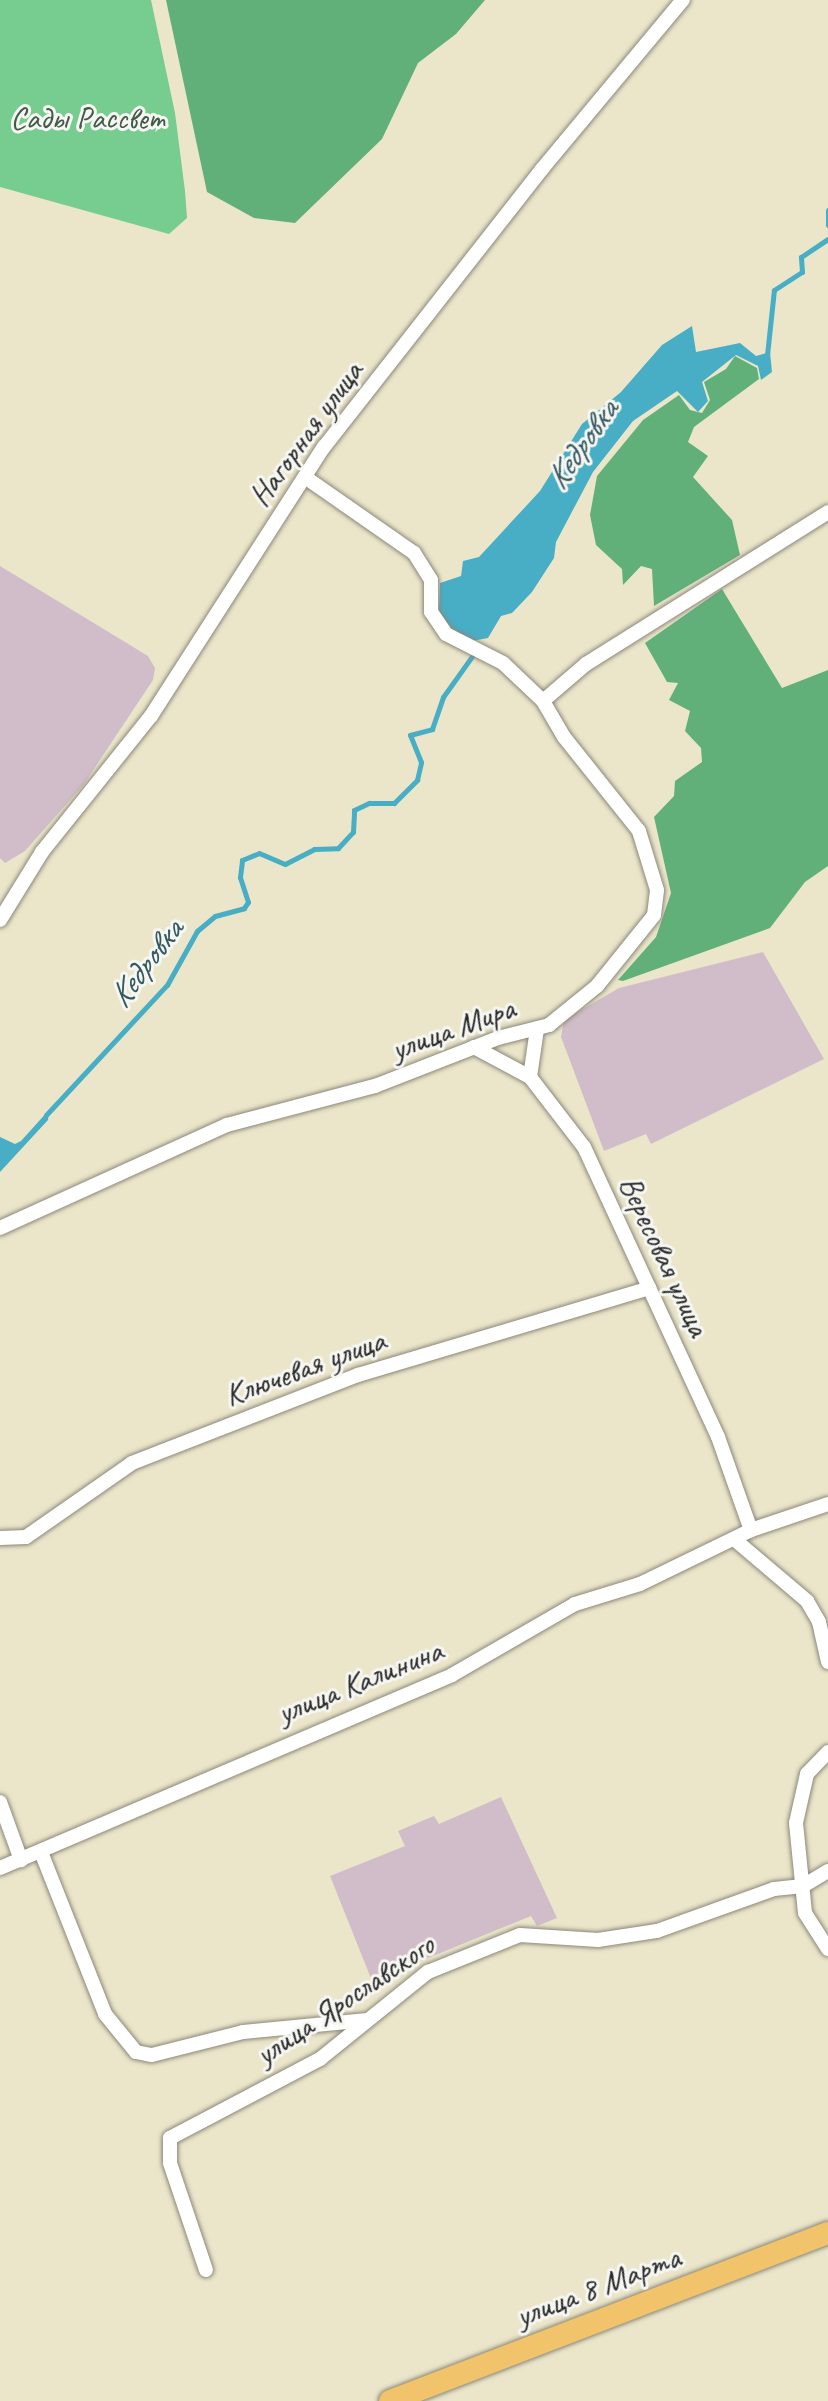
<!DOCTYPE html>
<meta charset="utf-8">
<style>
body{margin:0}
#map{position:relative;width:828px;height:2401px;overflow:hidden;background:#ebe6ca;font-family:Caveat,sans-serif}
div>[style]{position:absolute}
.industrial>*{inset:0;background:#d1bdc9}
.green>*{inset:0;background:#77cc90}
.forest>*{inset:0;background:#61b07a}
.water>*{inset:0;background:#47aec6}
.stream>*{height:5px;margin:-2.5px;padding:0 2.5px;transform-origin:2.5px;border-radius:2.5px;background:#47aec6}
.roads{filter:drop-shadow(0 0 2px #8b887a) drop-shadow(0 0 2px #8b887a)}
.minor>*{height:14px;margin:-7px;padding:0 7px;transform-origin:7px;border-radius:7px;background:#fff}
.primary>*{height:22px;margin:-11px;padding:0 11px;transform-origin:11px;border-radius:11px;background:#f1c36a}
span{translate:-50% -50%;white-space:nowrap;text-align:center;line-height:1.15;-webkit-text-stroke:6px #f6f6f2;paint-order:stroke}
.park-label{font-size:32px;color:#425b49}
.street-label{font-size:32px;color:#2b2b2b}
.water-label{font-size:34px;color:#355961;font-style:italic}
</style>
<div id="map">
<div class="industrial">
<i style="clip-path:polygon(0 566px,148px 656px,155px 668px,153px 680px,84px 784px,25px 851px,5px 863px,0 858px)"></i>
<i style="clip-path:polygon(763px 952px,824px 1059px,651px 1144px,646px 1134px,604px 1151px,561px 1037px,564px 1020px,619px 988px)"></i>
<i style="clip-path:polygon(501px 1797px,557px 1918px,537px 1926px,531px 1916px,372px 1981px,330px 1876px,405px 1846px,398px 1831px,434px 1816px,439px 1824px)"></i>
</div>
<div class="green">
<i style="clip-path:polygon(0 0,151px 0,175px 113px,185px 191px,187px 218px,169px 234px,0 187px)"></i>
</div>
<div class="forest">
<i style="clip-path:polygon(166px 0,485px 0,456px 34px,418px 63px,382px 139px,295px 223px,254px 218px,207px 192px)"></i>
<i style="clip-path:polygon(735px 356px,757px 368px,759px 379px,694px 427px,688px 442px,708px 456px,693px 477px,732px 520px,740px 555px,654px 606px,652px 569px,641px 566px,623px 585px,622px 569px,596px 545px,590px 515px,597px 476px,643px 420px,679px 395px,690px 410px,702px 413px,710px 400px,704px 382px,726px 369px)"></i>
<i style="clip-path:polygon(722px 589px,782px 688px,828px 670px,828px 866px,805px 882px,770px 928px,623px 981px,618px 980px,656px 937px,671px 893px,654px 817px,674px 796px,675px 781px,702px 762px,701px 748px,685px 731px,690px 711px,669px 700px,678px 683px,667px 682px,645px 643px)"></i>
</div>
<div class="water">
<i style="clip-path:polygon(692px 326px,696px 352px,740px 343px,756px 356px,770px 352px,772px 372px,761px 380px,758px 366px,736px 355px,702px 382px,708px 401px,698px 412px,677px 391px,633px 421px,593px 472px,556px 542px,554px 558px,532px 592px,512px 613px,501px 616px,488px 638px,472px 641px,453px 631px,439px 611px,440px 583px,461px 576px,463px 561px,479px 557px,540px 491px,582px 424px,621px 392px,662px 345px)"></i>
<i style="clip-path:polygon(49px 1110px,48px 1120px,0 1172px,0 1137px,15px 1144px,21px 1141px)"></i>
</div>
<div class="stream">
<i style="left:828px;top:210px;width:15px;rotate:90deg"></i>
<i style="left:767px;top:355px;width:65px;rotate:-83.9deg"></i>
<i style="left:774px;top:290px;width:33px;rotate:-33deg"></i>
<i style="left:802px;top:272px;width:15px;rotate:-94deg"></i>
<i style="left:801px;top:257px;width:32px;rotate:-34deg"></i>
<i style="left:46px;top:1115px;width:178px;rotate:-47.1deg"></i>
<i style="left:167px;top:985px;width:62px;rotate:-60.9deg"></i>
<i style="left:197px;top:931px;width:23px;rotate:-40deg"></i>
<i style="left:215px;top:916px;width:30px;rotate:-15deg"></i>
<i style="left:244px;top:908px;width:7px;rotate:-56deg"></i>
<i style="left:248px;top:902px;width:26px;rotate:-108deg"></i>
<i style="left:240px;top:877px;width:17px;rotate:-83deg"></i>
<i style="left:242px;top:860px;width:18px;rotate:-22deg"></i>
<i style="left:259px;top:853px;width:28px;rotate:23deg"></i>
<i style="left:285px;top:864px;width:33px;rotate:-27deg"></i>
<i style="left:314px;top:849px;width:24px;rotate:-2deg"></i>
<i style="left:338px;top:848px;width:22px;rotate:-47deg"></i>
<i style="left:353px;top:832px;width:22px;rotate:-87deg"></i>
<i style="left:354px;top:810px;width:17px;rotate:-25deg"></i>
<i style="left:369px;top:803px;width:25px"></i>
<i style="left:394px;top:803px;width:33px;rotate:-45deg"></i>
<i style="left:417px;top:780px;width:18px;rotate:-77deg"></i>
<i style="left:421px;top:762px;width:29px;rotate:-112deg"></i>
<i style="left:410px;top:735px;width:23px;rotate:-15deg"></i>
<i style="left:432px;top:729px;width:34px;rotate:-71deg"></i>
<i style="left:443px;top:697px;width:52px;rotate:-54.5deg"></i>
</div>
<div class="roads">
<div class="minor">
<i style="left:543px;top:701px;width:57px;rotate:-40.7deg"></i>
<i style="left:586px;top:664px;width:286px;rotate:-32.1deg"></i>
<i style="left:0;top:920px;width:80px;rotate:-58.3deg"></i>
<i style="left:42px;top:852px;width:174px;rotate:-51.3deg"></i>
<i style="left:151px;top:716px;width:320px;rotate:-57.3deg"></i>
<i style="left:324px;top:447px;width:353px;rotate:-51.9deg"></i>
<i style="left:542px;top:169px;width:220px;rotate:-50.2deg"></i>
<i style="left:474px;top:1047px;width:64px;rotate:28.2deg"></i>
<i style="left:530px;top:1077px;width:88px;rotate:52.4deg"></i>
<i style="left:584px;top:1147px;width:319px;rotate:65.2deg"></i>
<i style="left:718px;top:1437px;width:99px;rotate:70.5deg"></i>
<i style="left:530px;top:1077px;width:49px;rotate:-81.7deg"></i>
<i style="left:0;top:1228px;width:249px;rotate:-24.4deg"></i>
<i style="left:227px;top:1125px;width:153px;rotate:-14.8deg"></i>
<i style="left:375px;top:1086px;width:132px;rotate:-21.3deg"></i>
<i style="left:498px;top:1038px;width:53px;rotate:-14.3deg"></i>
<i style="left:549px;top:1025px;width:62px;rotate:-39.1deg"></i>
<i style="left:597px;top:986px;width:91px;rotate:-51.2deg"></i>
<i style="left:654px;top:915px;width:25px;rotate:-83deg"></i>
<i style="left:657px;top:890px;width:62px;rotate:-107deg"></i>
<i style="left:639px;top:831px;width:120px;rotate:-128.6deg"></i>
<i style="left:564px;top:737px;width:42px;rotate:-120.3deg"></i>
<i style="left:543px;top:701px;width:55px;rotate:-136.5deg"></i>
<i style="left:503px;top:663px;width:64px;rotate:-153deg"></i>
<i style="left:446px;top:634px;width:27px;rotate:-124deg"></i>
<i style="left:431px;top:612px;width:32px;rotate:-90deg"></i>
<i style="left:431px;top:580px;width:32px;rotate:-122deg"></i>
<i style="left:414px;top:553px;width:133px;rotate:-145.1deg"></i>
<i style="left:0;top:1538px;width:26px;rotate:-2deg"></i>
<i style="left:26px;top:1537px;width:129px;rotate:-34.9deg"></i>
<i style="left:132px;top:1463px;width:243px;rotate:-21.3deg"></i>
<i style="left:358px;top:1375px;width:304px;rotate:-16.6deg"></i>
<i style="left:734px;top:1539px;width:96px;rotate:40.3deg"></i>
<i style="left:807px;top:1601px;width:24px;rotate:60deg"></i>
<i style="left:819px;top:1622px;width:41px;rotate:77.3deg"></i>
<i style="left:828px;top:1752px;width:30px;rotate:134deg"></i>
<i style="left:807px;top:1774px;width:50px;rotate:102.7deg"></i>
<i style="left:796px;top:1823px;width:90px;rotate:84.3deg"></i>
<i style="left:805px;top:1913px;width:43px;rotate:57.4deg"></i>
<i style="left:0;top:1802px;width:62px;rotate:70.1deg"></i>
<i style="left:41px;top:1852px;width:174px;rotate:68.4deg"></i>
<i style="left:105px;top:2014px;width:49px;rotate:50.8deg"></i>
<i style="left:136px;top:2052px;width:16px;rotate:11deg"></i>
<i style="left:152px;top:2055px;width:94px;rotate:-14.2deg"></i>
<i style="left:243px;top:2032px;width:125px;rotate:-5.5deg"></i>
<i style="left:0;top:1868px;width:491px;rotate:-23.1deg"></i>
<i style="left:452px;top:1675px;width:142px;rotate:-30deg"></i>
<i style="left:575px;top:1604px;width:68px;rotate:-17.1deg"></i>
<i style="left:640px;top:1584px;width:123px;rotate:-25.9deg"></i>
<i style="left:751px;top:1530px;width:81px;rotate:-18.7deg"></i>
<i style="left:206px;top:2270px;width:113px;rotate:-108.6deg"></i>
<i style="left:170px;top:2163px;width:25px;rotate:-90deg"></i>
<i style="left:170px;top:2138px;width:170px;rotate:-27.8deg"></i>
<i style="left:320px;top:2059px;width:139px;rotate:-38.9deg"></i>
<i style="left:428px;top:1972px;width:99px;rotate:-21.9deg"></i>
<i style="left:520px;top:1935px;width:78px;rotate:3.7deg"></i>
<i style="left:598px;top:1940px;width:60px;rotate:-8.7deg"></i>
<i style="left:657px;top:1931px;width:124px;rotate:-19.7deg"></i>
<i style="left:774px;top:1889px;width:29px;rotate:-6deg"></i>
<i style="left:803px;top:1886px;width:29px;rotate:-31deg"></i>
</div>
<div class="primary">
<i style="left:390px;top:2401px;width:469px;rotate:-21deg"></i>
</div>
</div>
<div class="park-label">
<span style="left:87px;top:118px">Сады Рассвет</span>
</div>
<div class="street-label">
<span style="left:306px;top:434px;rotate:-54deg">Нагорная улица</span>
<span style="left:453px;top:1029px;rotate:-20deg">улица Мира</span>
<span style="left:664px;top:1256px;rotate:65deg">Вересовая улица</span>
<span style="left:305px;top:1368px;rotate:-20deg">Ключевая улица</span>
<span style="left:360px;top:1682px;rotate:-22deg">улица Калинина</span>
<span style="left:345px;top:2000px;rotate:-34deg">улица Ярославского</span>
<span style="left:598px;top:2287px;rotate:-21deg">улица 8 Марта</span>
</div>
<div class="water-label">
<span style="left:581px;top:444px;rotate:-55deg">Кедровка</span>
<span style="left:145px;top:963px;rotate:-53deg">Кедровка</span>
</div>
</div>
